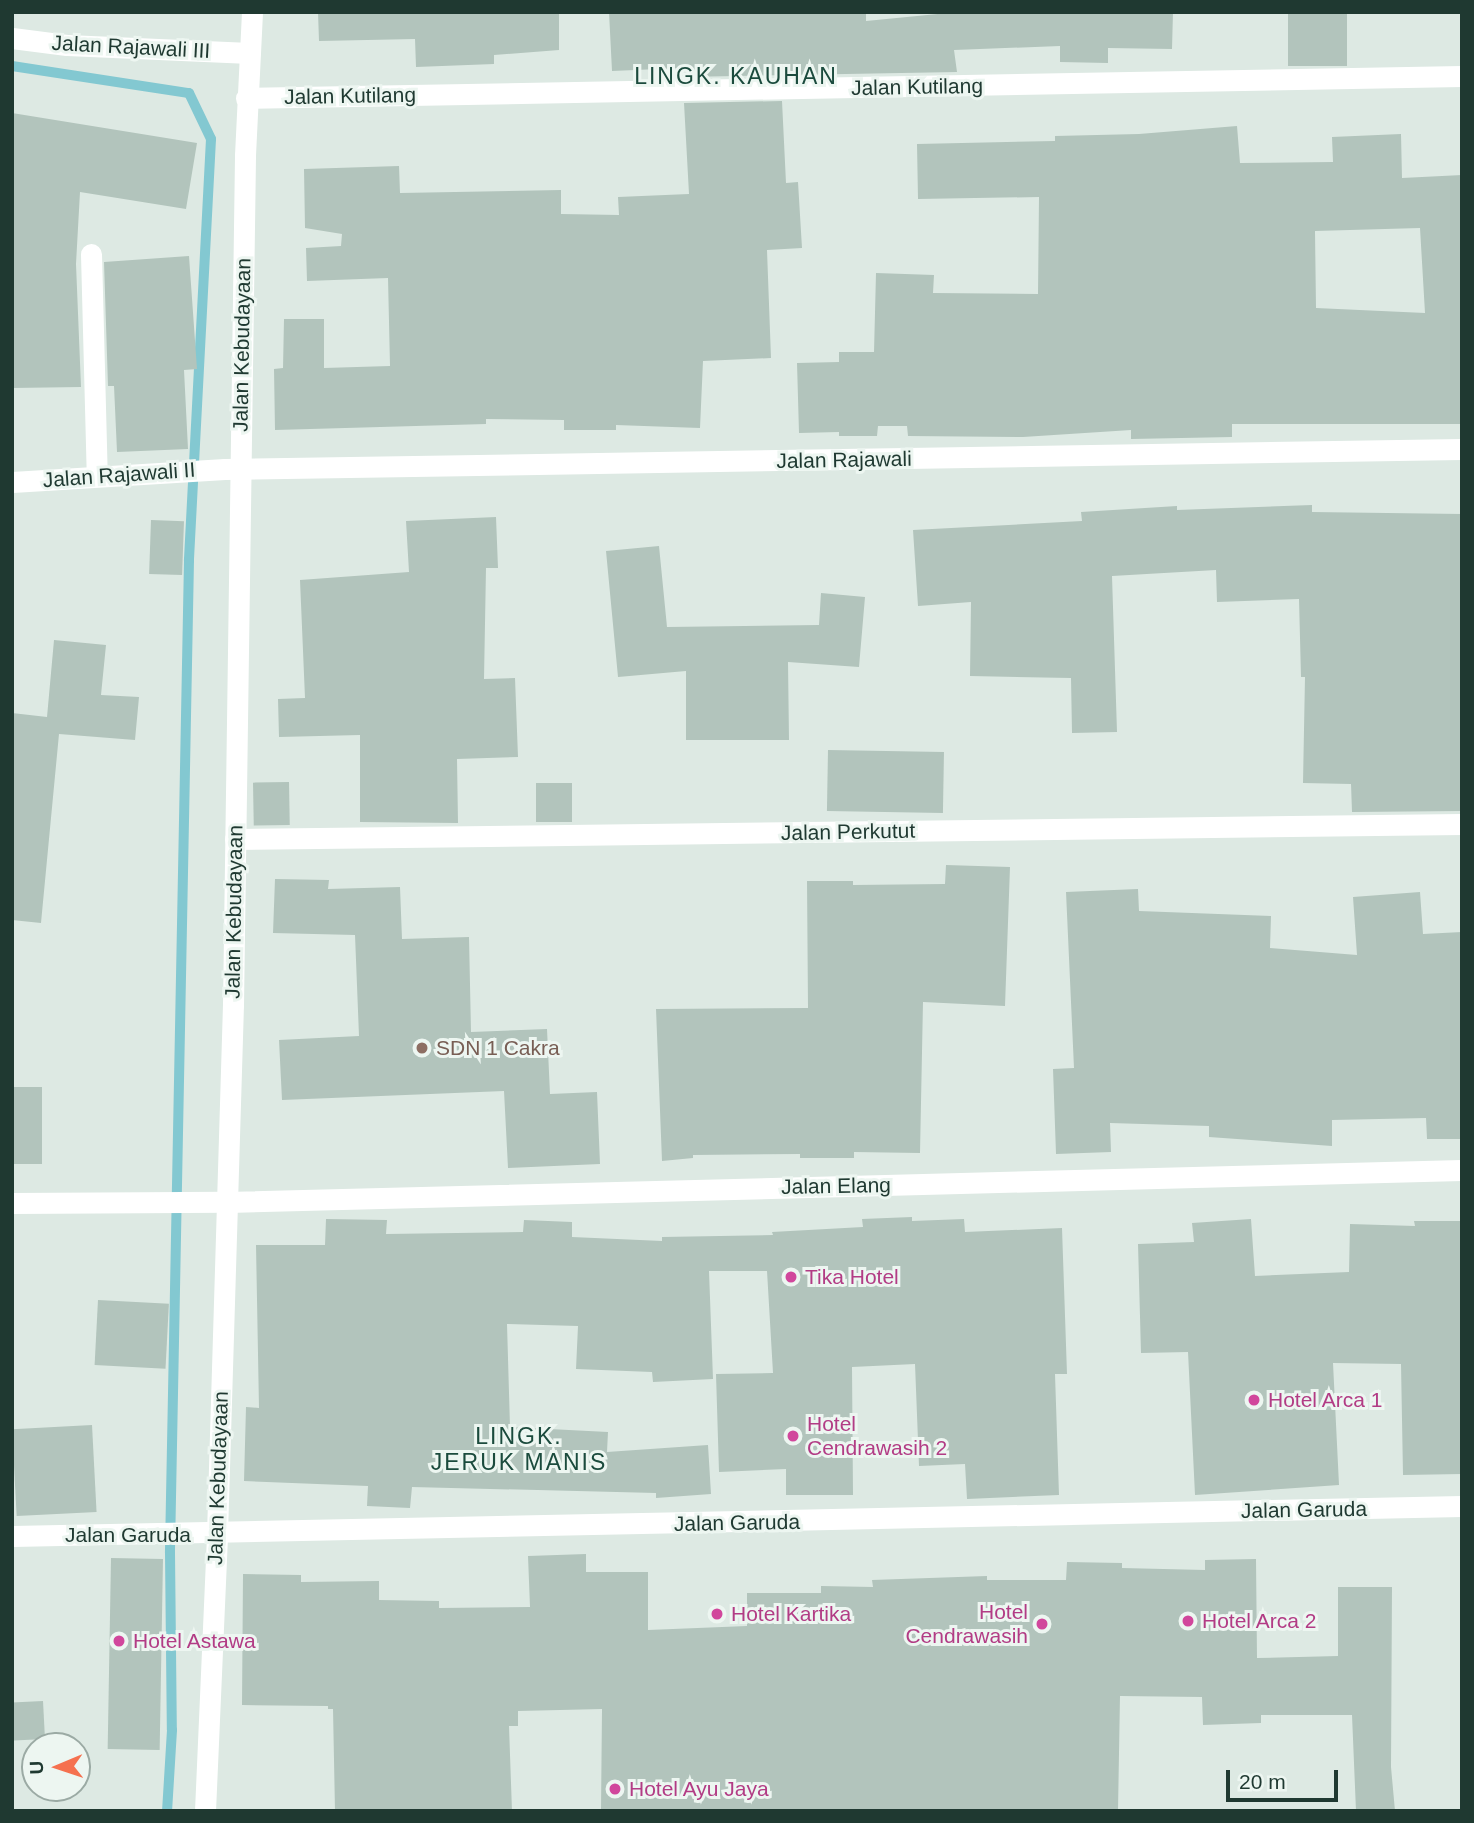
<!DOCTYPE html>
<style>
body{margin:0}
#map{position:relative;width:1474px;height:1823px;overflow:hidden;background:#dde9e3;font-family:Arial,sans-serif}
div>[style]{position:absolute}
.stream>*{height:10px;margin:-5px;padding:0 5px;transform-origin:5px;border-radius:5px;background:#83c8d1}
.building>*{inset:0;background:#b2c4bc;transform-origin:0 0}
.minor>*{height:21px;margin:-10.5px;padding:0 10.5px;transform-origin:10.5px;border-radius:10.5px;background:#fff}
.dots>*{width:19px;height:19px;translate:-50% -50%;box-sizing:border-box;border:4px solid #edf6f1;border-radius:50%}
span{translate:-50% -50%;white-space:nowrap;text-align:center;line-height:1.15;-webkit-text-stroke:6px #edf6f1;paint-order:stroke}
.street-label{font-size:21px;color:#1f3931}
.education-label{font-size:21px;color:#785e54}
.left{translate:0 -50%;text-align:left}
.hotel-label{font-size:21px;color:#b23c85}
.right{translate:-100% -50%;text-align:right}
.neighbourhood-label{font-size:23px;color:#1b4b3d;letter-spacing:2px}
.frame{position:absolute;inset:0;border:14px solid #1f3931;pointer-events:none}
.north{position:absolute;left:21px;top:1732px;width:70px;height:70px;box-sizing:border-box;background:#edf6f1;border:2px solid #9baaa4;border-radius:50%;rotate:268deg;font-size:19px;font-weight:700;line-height:28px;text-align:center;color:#1f3931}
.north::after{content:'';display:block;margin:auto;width:24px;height:32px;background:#f5714f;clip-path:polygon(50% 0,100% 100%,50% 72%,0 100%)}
.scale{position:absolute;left:1226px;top:1770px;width:112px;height:32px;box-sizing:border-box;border:4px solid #1f3931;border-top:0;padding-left:9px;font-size:21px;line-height:24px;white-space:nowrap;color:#1f3931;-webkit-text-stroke:5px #edf6f1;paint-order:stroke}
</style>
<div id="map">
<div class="stream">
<i style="left:12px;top:66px;width:179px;rotate:8.7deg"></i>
<i style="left:189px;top:93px;width:51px;rotate:64.4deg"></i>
<i style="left:211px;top:139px;width:422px;rotate:93deg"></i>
<i style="left:189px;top:560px;width:993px;rotate:91.1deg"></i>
<i style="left:170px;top:1553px;width:177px;rotate:89.4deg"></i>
<i style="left:172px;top:1730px;width:81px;rotate:93.5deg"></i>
</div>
<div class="building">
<i style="clip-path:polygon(318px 12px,559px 12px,559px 50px,494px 55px,494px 64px,416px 67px,415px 39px,319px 41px)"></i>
<i style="clip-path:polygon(609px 12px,866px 12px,866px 21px,958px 12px,1173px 12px,1172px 49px,1108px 48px,1108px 63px,1060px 62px,1060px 46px,954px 50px,957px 72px,682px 77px,682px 68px,612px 71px)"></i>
<i style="left:1288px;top:12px;width:59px;height:54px"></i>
<i style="clip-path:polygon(782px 101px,786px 183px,798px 182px,802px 248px,767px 250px,771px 358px,703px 361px,700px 428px,616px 425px,616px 430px,564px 430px,564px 420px,486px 419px,486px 424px,275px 430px,274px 369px,283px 368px,284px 319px,324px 319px,324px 368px,390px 366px,388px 278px,307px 281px,306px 248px,341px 246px,342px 234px,305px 228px,304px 169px,399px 166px,400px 193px,561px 190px,561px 214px,619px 215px,618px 197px,689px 194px,684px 103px)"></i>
<i style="clip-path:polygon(12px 113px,197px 143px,186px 209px,80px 192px,76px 264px,81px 387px,12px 388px)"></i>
<i style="clip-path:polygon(evenodd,1237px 126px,1240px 163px,1333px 162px,1332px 137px,1401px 134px,1402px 178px,1462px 175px,1462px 424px,1232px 424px,1232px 437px,1131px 439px,1131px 430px,1023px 437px,908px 436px,907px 426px,878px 426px,877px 436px,839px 436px,839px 432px,799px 433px,797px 363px,839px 362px,839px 352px,874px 352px,876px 273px,934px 275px,933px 293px,1038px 294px,1039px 197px,918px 199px,917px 144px,1055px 141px,1055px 136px,1139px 134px,1237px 126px,1420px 228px,1425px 313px,1316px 308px,1315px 231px,1420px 228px)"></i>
<i style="clip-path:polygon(189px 256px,197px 369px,184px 370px,188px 449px,117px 452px,114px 386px,108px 386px,104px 262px)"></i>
<i style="clip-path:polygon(1312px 505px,1312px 512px,1462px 514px,1462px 811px,1352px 812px,1351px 784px,1303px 783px,1305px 677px,1301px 677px,1299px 599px,1217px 602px,1216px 570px,1112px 576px,1117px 732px,1072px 733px,1071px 678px,970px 676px,971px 602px,918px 606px,913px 530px,1082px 521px,1081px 512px,1177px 506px,1177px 510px)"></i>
<i style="clip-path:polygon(496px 517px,498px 568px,486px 568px,484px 679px,515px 678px,518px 757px,457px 759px,458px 823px,360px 822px,360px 735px,279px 737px,278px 699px,305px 698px,300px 580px,409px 572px,406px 521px)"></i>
<i style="left:151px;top:520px;width:33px;height:54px;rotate:2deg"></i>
<i style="clip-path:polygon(659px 546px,667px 627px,819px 625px,821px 593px,865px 597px,859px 667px,788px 662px,789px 740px,686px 740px,686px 671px,618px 677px,606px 551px)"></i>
<i style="clip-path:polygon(54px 640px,106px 645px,101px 695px,139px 697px,135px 740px,59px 734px,41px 923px,12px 920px,12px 713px,47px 717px)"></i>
<i style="left:828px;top:750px;width:116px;height:61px;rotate:1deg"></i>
<i style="left:289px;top:782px;width:43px;height:36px;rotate:89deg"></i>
<i style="left:536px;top:783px;width:36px;height:39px"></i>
<i style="clip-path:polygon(946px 865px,1010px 867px,1005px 1006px,923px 1002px,920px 1153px,854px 1152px,854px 1158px,800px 1158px,800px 1154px,693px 1155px,693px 1158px,662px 1161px,656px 1009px,808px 1008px,807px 881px,853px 881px,853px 885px,945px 884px)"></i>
<i style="clip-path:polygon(275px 879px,329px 880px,328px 889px,400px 887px,402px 939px,469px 937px,471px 1032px,547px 1029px,550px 1094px,597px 1092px,600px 1164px,508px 1168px,504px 1091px,282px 1100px,279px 1040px,359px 1036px,355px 935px,273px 933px)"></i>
<i style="clip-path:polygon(1138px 889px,1139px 911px,1271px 916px,1270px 948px,1357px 955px,1353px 897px,1420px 892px,1423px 934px,1462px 932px,1462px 1139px,1427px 1139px,1426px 1118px,1332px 1120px,1332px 1146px,1209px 1137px,1209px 1126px,1110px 1123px,1111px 1152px,1056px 1154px,1053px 1069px,1074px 1068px,1066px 892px)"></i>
<i style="left:12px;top:1087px;width:30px;height:77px"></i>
<i style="clip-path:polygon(912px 1217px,912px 1221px,964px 1219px,965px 1232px,1062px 1228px,1067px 1374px,1055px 1374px,1059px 1495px,967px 1499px,965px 1464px,919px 1466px,915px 1364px,852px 1367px,853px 1495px,786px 1495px,786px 1469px,719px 1472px,716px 1374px,773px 1373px,767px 1271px,709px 1271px,713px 1379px,653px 1382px,652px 1372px,576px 1369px,578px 1326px,507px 1324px,510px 1427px,608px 1432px,607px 1452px,708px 1445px,711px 1494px,656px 1498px,656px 1493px,412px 1487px,410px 1508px,367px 1506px,368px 1486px,244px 1481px,246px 1407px,259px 1408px,256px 1245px,325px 1245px,326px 1219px,387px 1220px,386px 1234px,523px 1232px,524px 1220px,572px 1222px,572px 1237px,662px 1241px,662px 1237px,773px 1235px,772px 1232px,863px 1227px,862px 1219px)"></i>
<i style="clip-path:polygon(1251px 1219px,1255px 1276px,1349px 1272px,1350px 1224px,1415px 1226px,1414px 1221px,1462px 1221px,1462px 1474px,1403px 1475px,1401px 1364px,1333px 1363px,1339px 1485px,1195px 1495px,1188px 1352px,1141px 1353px,1138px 1244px,1194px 1242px,1192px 1223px)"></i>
<i style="left:98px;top:1300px;width:71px;height:65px;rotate:3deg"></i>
<i style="left:92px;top:1425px;width:87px;height:80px;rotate:87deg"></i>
<i style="clip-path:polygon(586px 1554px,586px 1572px,648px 1572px,648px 1630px,747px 1626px,747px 1593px,821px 1593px,821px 1586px,873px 1587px,872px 1580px,987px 1576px,987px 1580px,1066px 1580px,1067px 1562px,1122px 1563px,1122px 1568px,1205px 1570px,1205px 1560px,1256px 1559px,1257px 1658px,1338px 1656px,1338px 1587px,1392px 1587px,1391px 1767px,1395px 1811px,1356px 1811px,1352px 1715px,1261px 1715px,1261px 1723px,1203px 1725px,1202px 1697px,1120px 1696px,1118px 1811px,601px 1811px,602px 1709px,518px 1711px,518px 1726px,509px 1726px,512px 1811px,335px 1811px,333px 1709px,328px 1709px,328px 1706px,242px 1705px,243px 1574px,301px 1575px,301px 1582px,379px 1581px,379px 1600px,439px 1601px,439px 1608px,530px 1607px,528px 1556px)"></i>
<i style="left:111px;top:1558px;width:52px;height:191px;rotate:1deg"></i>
<i style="left:43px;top:1701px;width:38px;height:31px;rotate:87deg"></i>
</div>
<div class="minor">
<i style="left:12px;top:38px;width:55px;rotate:7.3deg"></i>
<i style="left:67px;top:45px;width:183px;rotate:2.5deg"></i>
<i style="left:246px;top:98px;width:1216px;rotate:-1.04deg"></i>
<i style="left:91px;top:254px;width:222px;rotate:88.5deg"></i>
<i style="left:12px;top:482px;width:213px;rotate:-3.5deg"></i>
<i style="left:225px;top:469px;width:1237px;rotate:-0.93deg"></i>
<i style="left:235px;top:839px;width:1227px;rotate:-0.7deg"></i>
<i style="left:12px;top:1203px;width:215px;rotate:-0.3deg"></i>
<i style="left:227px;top:1202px;width:1235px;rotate:-1.48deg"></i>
<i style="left:12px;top:1536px;width:1450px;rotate:-1.19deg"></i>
<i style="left:205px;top:1811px;width:277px;rotate:-87.5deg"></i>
<i style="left:217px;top:1534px;width:529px;rotate:-88.27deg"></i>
<i style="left:233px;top:1005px;width:850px;rotate:-89.19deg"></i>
<i style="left:245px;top:155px;width:143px;rotate:-87.2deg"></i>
</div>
<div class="dots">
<i style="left:422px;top:1048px;background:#8d6e63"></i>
<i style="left:791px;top:1277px;background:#d1479c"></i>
<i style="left:1254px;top:1400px;background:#d1479c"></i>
<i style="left:793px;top:1436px;background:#d1479c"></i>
<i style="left:717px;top:1614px;background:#d1479c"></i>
<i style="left:1188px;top:1621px;background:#d1479c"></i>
<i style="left:1042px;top:1624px;background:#d1479c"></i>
<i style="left:119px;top:1641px;background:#d1479c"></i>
<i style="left:615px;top:1789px;background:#d1479c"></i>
</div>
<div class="street-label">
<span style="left:131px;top:47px;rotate:3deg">Jalan Rajawali III</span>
<span style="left:917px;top:87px;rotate:-1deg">Jalan Kutilang</span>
<span style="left:350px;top:96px;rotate:-1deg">Jalan Kutilang</span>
<span style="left:242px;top:345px;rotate:-89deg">Jalan Kebudayaan</span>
<span style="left:844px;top:460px;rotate:-1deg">Jalan Rajawali</span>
<span style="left:119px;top:475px;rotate:-4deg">Jalan Rajawali II</span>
<span style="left:848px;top:832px;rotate:-1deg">Jalan Perkutut</span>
<span style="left:234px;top:912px;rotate:-89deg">Jalan Kebudayaan</span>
<span style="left:836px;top:1186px;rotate:-1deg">Jalan Elang</span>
<span style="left:218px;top:1478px;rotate:-88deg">Jalan Kebudayaan</span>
<span style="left:1304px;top:1510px;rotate:-1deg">Jalan Garuda</span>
<span style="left:737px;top:1523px;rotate:-1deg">Jalan Garuda</span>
<span style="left:128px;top:1535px">Jalan Garuda</span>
</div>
<div class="education-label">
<span class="left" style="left:436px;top:1048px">SDN 1 Cakra</span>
</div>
<div class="hotel-label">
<span class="left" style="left:805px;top:1277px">Tika Hotel</span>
<span class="left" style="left:1268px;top:1400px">Hotel Arca 1</span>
<span class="left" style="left:807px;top:1436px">Hotel<br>Cendrawasih 2</span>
<span class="right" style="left:1028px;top:1624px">Hotel<br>Cendrawasih</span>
<span class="left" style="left:731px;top:1614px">Hotel Kartika</span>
<span class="left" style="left:1202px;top:1621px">Hotel Arca 2</span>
<span class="left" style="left:133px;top:1641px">Hotel Astawa</span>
<span class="left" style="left:629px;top:1789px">Hotel Ayu Jaya</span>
</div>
<div class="neighbourhood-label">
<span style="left:736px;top:76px">LINGK. KAUHAN</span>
<span style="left:519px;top:1449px">LINGK.<br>JERUK MANIS</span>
</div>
<div class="frame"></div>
<div class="north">U</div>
<div class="scale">20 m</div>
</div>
